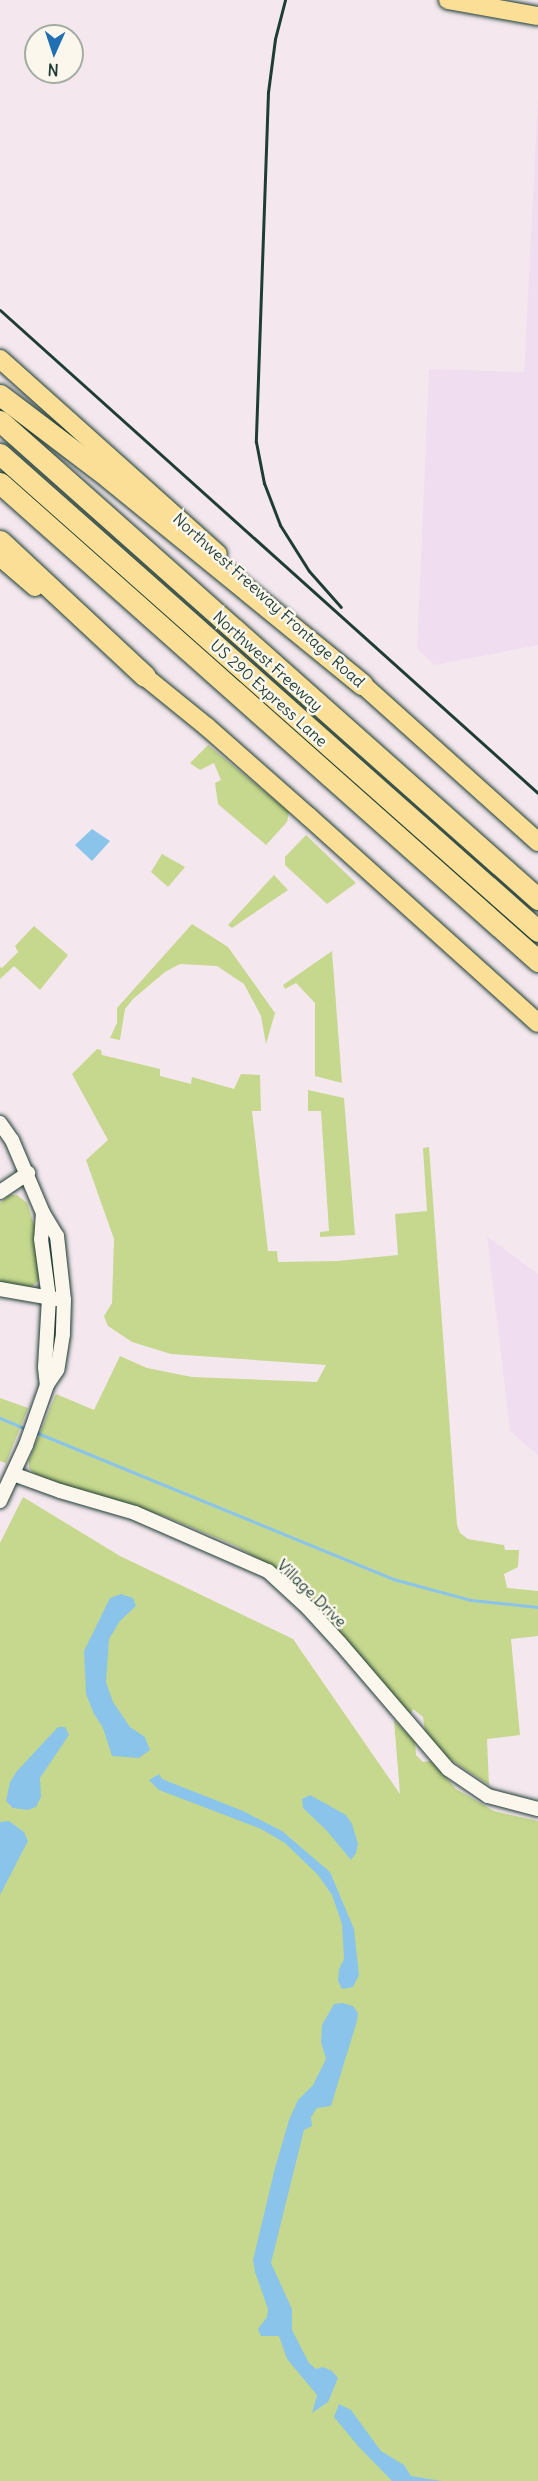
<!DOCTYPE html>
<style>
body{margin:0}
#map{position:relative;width:538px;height:2481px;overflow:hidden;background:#f4e8ee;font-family:Delius,sans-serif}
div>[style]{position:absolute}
.built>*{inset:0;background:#f0def0}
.green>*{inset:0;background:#c6d88d}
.water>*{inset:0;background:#8bc4ea}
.stream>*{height:3px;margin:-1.5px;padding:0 1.5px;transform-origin:1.5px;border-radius:1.5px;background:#8bc4ea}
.roads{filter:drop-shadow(0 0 2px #1f3d34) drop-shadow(0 0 2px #1f3d34)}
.minor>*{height:14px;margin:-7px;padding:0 7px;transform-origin:7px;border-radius:7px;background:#fbf7ec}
.major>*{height:18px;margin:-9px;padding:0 9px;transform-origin:9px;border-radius:9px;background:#fbdf96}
.highway>*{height:21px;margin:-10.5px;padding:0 10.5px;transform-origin:10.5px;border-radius:10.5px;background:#fbdf96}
.rail>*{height:3px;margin:-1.5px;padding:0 1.5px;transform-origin:1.5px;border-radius:1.5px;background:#1f3d34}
span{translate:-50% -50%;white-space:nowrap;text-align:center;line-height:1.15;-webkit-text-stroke:5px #fbf7ec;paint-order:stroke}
.street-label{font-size:16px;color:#1f3d34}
.north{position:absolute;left:24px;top:24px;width:60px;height:60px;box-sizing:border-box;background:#fbf7ec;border:2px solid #a3ada2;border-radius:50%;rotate:183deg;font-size:16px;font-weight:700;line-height:24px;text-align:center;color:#1f3d34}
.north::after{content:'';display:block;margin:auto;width:21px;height:27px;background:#1f6fb2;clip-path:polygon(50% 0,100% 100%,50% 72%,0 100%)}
</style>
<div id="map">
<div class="built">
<i style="clip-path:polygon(538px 98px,538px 645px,435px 665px,417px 649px,429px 369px,524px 372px)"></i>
<i style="clip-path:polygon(487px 1236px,538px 1274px,538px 1455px,510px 1431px)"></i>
</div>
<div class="green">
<i style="clip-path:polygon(208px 745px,289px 812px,287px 822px,266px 845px,218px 804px,215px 783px,221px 780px,214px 763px,200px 770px,190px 763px)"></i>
<i style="clip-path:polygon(306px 835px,356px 883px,327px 904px,285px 865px,285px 857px)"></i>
<i style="clip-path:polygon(162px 854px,185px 867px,168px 887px,151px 872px)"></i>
<i style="clip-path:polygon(274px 875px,288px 890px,232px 928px,228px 925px)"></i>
<i style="clip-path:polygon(192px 924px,228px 947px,275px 1013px,266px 1044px,261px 1016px,244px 984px,217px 966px,180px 964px,165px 972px,133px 999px,125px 1009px,120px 1040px,110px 1038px,117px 1023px,117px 1008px)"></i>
<i style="clip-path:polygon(34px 926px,68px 955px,40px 990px,14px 966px,0 979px,0 967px,2px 968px,18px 952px,15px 946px)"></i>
<i style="clip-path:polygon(332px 951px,342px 1083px,315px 1076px,315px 1003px,296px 983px,285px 989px,283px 985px)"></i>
<i style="clip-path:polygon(97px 1049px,101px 1050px,102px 1055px,160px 1069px,160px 1076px,191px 1084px,192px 1077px,234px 1089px,241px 1074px,260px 1075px,261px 1111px,252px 1111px,268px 1251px,277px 1251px,278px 1262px,337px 1261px,398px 1255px,395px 1214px,427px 1211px,423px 1148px,429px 1147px,457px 1525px,460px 1533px,468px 1539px,504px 1545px,505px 1550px,519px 1550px,518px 1567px,504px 1574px,507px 1588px,538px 1591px,538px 1636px,511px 1639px,520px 1735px,487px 1739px,489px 1785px,448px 1758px,425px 1732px,423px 1717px,413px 1709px,411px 1713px,407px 1713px,301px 1589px,278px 1570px,234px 1545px,164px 1516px,55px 1482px,35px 1474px,29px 1468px,29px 1460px,56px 1394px,94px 1410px,120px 1356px,147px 1368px,192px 1377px,317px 1382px,326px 1365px,171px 1354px,132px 1342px,108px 1326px,104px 1316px,112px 1303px,114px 1239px,86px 1160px,108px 1140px,72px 1074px)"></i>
<i style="clip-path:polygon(308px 1090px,344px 1098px,355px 1235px,320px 1237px,320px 1232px,329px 1231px,321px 1111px,308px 1111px)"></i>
<i style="clip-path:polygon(10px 1195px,17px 1195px,27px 1203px,35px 1228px,41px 1258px,41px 1278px,32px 1287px,0 1282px,0 1203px)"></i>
<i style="clip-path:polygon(0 1398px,28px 1408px,6px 1463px,0 1461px)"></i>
<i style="clip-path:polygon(23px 1497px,120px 1556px,293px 1639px,400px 1794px,394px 1720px,415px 1742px,416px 1755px,423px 1762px,431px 1761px,456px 1789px,494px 1811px,538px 1821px,538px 2481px,0 2481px,0 1543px)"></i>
</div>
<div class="water">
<i style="clip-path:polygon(92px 829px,110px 841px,92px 861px,75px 845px)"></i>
<i style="clip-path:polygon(121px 1594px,133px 1598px,136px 1606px,120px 1621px,109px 1639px,106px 1682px,113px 1702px,130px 1727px,145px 1737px,150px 1750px,139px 1758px,112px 1756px,103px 1728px,94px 1714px,86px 1694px,84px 1651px,110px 1598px)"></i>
<i style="clip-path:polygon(58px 1727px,65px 1727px,69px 1735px,40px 1778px,41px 1797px,36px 1807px,28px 1810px,13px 1808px,6px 1801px,10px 1782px,17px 1771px)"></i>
<i style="clip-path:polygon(159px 1774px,162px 1779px,243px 1811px,282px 1831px,330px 1872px,354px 1929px,359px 1975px,353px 1987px,342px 1989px,338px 1981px,339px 1969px,344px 1959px,342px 1924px,332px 1895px,318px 1875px,285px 1843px,261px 1829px,159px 1790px,149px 1780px)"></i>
<i style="clip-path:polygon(310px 1795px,346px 1815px,352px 1824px,358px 1844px,356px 1853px,351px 1860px,327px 1831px,303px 1808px,302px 1799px)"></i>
<i style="clip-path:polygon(9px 1821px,24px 1832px,28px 1841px,0 1895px,0 1822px)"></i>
<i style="clip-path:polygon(342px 2003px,353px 2006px,358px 2013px,357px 2021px,331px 2106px,317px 2108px,311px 2117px,312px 2126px,304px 2130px,271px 2263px,292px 2309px,292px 2330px,309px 2363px,316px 2369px,323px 2367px,332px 2371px,338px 2378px,328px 2402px,312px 2413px,317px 2395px,287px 2359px,279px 2336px,261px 2336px,258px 2329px,267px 2317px,268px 2309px,255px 2272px,253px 2260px,275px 2168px,289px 2120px,298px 2100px,313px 2085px,326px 2059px,321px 2042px,322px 2025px,334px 2004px)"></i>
<i style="clip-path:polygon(339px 2404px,351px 2410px,381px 2451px,404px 2465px,411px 2476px,442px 2481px,392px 2481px,358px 2446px,334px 2417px)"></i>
</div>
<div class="stream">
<i style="left:0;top:1418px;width:28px;rotate:23deg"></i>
<i style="left:35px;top:1432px;width:387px;rotate:22.3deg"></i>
<i style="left:393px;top:1579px;width:81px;rotate:15.1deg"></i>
<i style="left:471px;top:1600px;width:67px;rotate:6deg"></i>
</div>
<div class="roads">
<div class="minor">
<i style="left:0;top:1123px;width:21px;rotate:55deg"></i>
<i style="left:12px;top:1140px;width:79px;rotate:67deg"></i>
<i style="left:43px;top:1213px;width:27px;rotate:59deg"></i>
<i style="left:57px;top:1236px;width:64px;rotate:83.8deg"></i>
<i style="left:64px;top:1300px;width:34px;rotate:92deg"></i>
<i style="left:63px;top:1334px;width:36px;rotate:99deg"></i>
<i style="left:57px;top:1370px;width:18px;rotate:124deg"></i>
<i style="left:47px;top:1385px;width:64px;rotate:109.3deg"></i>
<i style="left:26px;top:1445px;width:62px;rotate:114.9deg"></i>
<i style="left:0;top:1192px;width:34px;rotate:-34deg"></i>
<i style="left:43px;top:1213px;width:26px;rotate:94deg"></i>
<i style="left:41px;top:1239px;width:60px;rotate:82.3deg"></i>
<i style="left:49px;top:1298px;width:69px;rotate:93.3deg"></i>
<i style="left:45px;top:1367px;width:18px;rotate:84deg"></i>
<i style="left:0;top:1289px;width:58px;rotate:10deg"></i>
<i style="left:13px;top:1474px;width:50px;rotate:19.9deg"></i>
<i style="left:60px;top:1491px;width:78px;rotate:16.3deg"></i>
<i style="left:135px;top:1513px;width:145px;rotate:23.6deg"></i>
<i style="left:268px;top:1571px;width:54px;rotate:42.8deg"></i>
<i style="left:308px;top:1608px;width:47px;rotate:47.6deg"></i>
<i style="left:340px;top:1643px;width:166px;rotate:49.4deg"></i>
<i style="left:448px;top:1769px;width:48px;rotate:34deg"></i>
<i style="left:488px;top:1796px;width:52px;rotate:14.6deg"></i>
</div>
<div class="major">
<i style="left:448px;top:0;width:91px;rotate:10.1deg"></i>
<i style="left:0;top:359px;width:292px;rotate:41.8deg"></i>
<i style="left:0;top:557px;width:46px;rotate:40.6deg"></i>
<i style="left:133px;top:667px;width:95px;rotate:39deg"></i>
<i style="left:207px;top:727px;width:135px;rotate:41.4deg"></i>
<i style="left:308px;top:816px;width:309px;rotate:42deg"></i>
<i style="left:352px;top:675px;width:250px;rotate:41.9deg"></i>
</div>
<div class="highway">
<i style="left:0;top:395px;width:136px;rotate:37.2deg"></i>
<i style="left:108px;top:477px;width:328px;rotate:39.2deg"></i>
<i style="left:0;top:421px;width:720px;rotate:41.62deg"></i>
<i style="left:0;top:454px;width:719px;rotate:41.56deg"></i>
<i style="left:0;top:483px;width:720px;rotate:41.62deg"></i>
<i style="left:0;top:541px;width:198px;rotate:43deg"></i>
</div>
</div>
<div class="rail">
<i style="left:285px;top:0;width:40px;rotate:104.4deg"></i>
<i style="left:275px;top:39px;width:53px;rotate:97.5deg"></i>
<i style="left:268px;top:92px;width:350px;rotate:92deg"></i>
<i style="left:256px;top:442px;width:42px;rotate:79deg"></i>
<i style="left:264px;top:483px;width:45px;rotate:69.1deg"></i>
<i style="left:280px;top:525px;width:54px;rotate:57.8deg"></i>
<i style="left:309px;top:571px;width:48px;rotate:48.4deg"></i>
<i style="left:0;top:310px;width:723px;rotate:41.92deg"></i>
</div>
<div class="street-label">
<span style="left:269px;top:600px;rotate:42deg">Northwest Freeway Frontage Road</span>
<span style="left:268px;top:661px;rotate:42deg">Northwest Freeway</span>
<span style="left:269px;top:693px;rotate:42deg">US 290 Express Lane</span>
<span style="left:312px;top:1593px;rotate:44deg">Village Drive</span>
</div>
<div class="north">N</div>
</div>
